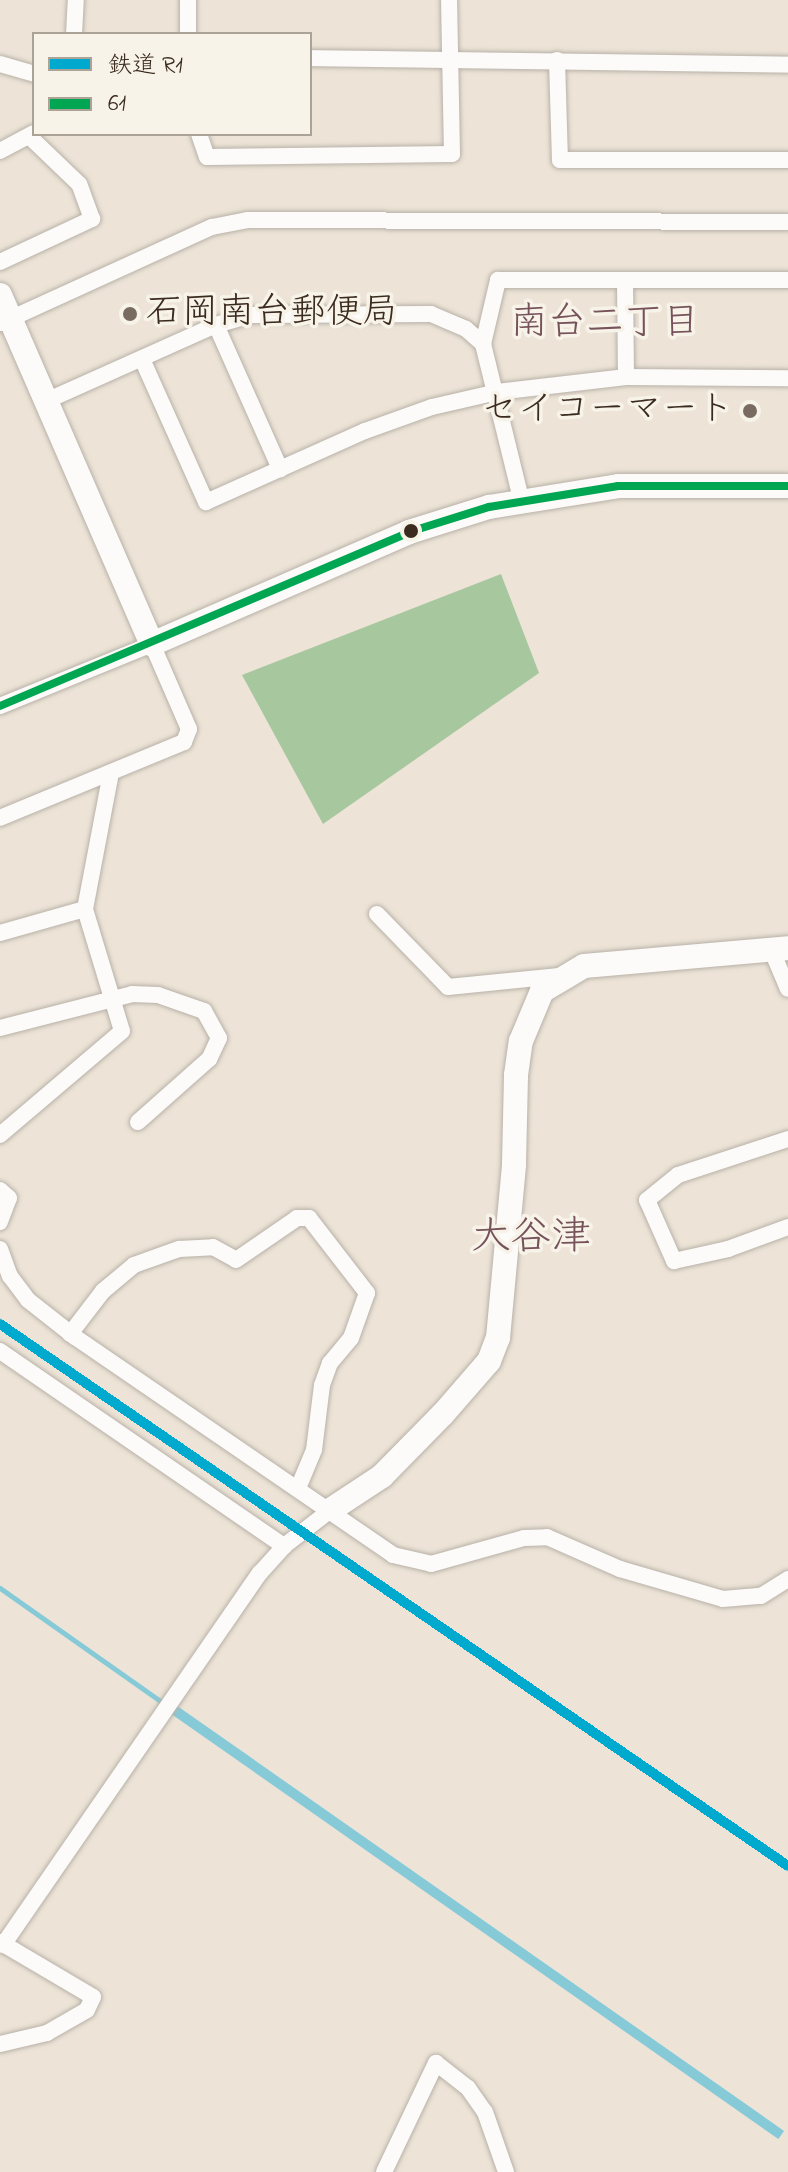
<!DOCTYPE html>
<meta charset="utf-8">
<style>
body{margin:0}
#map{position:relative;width:788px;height:2172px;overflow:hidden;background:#ede4d7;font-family:"Indie Flower","Klee One",sans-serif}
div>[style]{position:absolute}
.forest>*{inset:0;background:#a7c79f}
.water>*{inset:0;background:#86cad8;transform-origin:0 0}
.stream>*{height:5px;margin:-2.5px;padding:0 2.5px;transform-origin:2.5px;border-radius:2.5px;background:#86cad8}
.roads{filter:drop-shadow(0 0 2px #b8b1a8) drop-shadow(0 0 2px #b8b1a8)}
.street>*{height:16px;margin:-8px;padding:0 8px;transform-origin:8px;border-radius:8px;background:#fcfbf9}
.secondary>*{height:24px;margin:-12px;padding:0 12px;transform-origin:12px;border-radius:12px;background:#fcfbf9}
.bus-1>*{height:8px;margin:-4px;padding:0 4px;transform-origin:4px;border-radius:4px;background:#00a651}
.rail-1>*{height:10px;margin:-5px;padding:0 5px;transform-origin:5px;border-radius:5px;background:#00a9ce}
.dots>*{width:22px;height:22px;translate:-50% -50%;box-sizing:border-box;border:4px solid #f7f3e8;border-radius:50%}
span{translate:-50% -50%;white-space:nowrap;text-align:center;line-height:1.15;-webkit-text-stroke:7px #f7f3e8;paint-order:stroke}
.poi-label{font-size:36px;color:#3b2a1e}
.left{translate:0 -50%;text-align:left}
.right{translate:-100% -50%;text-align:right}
.neighbourhood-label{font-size:38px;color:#76525a}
.quarter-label{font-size:40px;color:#76525a}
.legend{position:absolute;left:32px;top:32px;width:280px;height:104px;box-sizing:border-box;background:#f7f3e8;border:2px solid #aca397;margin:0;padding:10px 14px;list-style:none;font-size:24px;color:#3b2a1e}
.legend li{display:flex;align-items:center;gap:16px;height:40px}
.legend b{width:40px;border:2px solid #aca397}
</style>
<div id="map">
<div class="forest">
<i style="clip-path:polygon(501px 574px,539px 673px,323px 824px,242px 675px)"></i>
</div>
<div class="water">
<i style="left:173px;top:1703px;width:746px;height:10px;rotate:35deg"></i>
</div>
<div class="stream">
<i style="left:0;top:1588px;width:203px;rotate:35.2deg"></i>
</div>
<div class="roads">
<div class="street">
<i style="left:74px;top:34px;width:34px;rotate:-87deg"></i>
<i style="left:188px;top:34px;width:34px;rotate:-90deg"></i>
<i style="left:310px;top:58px;width:478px;rotate:0.8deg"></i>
<i style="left:557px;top:60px;width:100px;rotate:88.3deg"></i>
<i style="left:560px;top:160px;width:228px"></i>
<i style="left:0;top:64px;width:35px;rotate:16deg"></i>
<i style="left:199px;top:134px;width:24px;rotate:71deg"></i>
<i style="left:207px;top:157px;width:245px;rotate:-0.7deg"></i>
<i style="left:452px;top:154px;width:154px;rotate:-91.1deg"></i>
<i style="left:0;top:151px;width:38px;rotate:-28deg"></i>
<i style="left:0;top:262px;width:102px;rotate:-25.1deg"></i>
<i style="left:92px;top:219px;width:37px;rotate:-110deg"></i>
<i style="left:79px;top:184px;width:69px;rotate:-136.2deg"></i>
<i style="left:625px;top:280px;width:97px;rotate:89.4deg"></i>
<i style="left:1px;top:323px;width:232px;rotate:-24.5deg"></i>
<i style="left:212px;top:227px;width:37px;rotate:-11deg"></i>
<i style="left:248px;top:220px;width:540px;rotate:0.21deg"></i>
<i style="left:216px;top:325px;width:158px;rotate:66deg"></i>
<i style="left:483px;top:344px;width:66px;rotate:-76.8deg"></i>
<i style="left:498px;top:280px;width:290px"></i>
<i style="left:142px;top:359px;width:157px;rotate:65.9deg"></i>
<i style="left:206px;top:502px;width:174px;rotate:-24.1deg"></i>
<i style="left:365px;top:431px;width:71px;rotate:-19.7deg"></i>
<i style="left:432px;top:407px;width:67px;rotate:-13deg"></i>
<i style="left:497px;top:392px;width:130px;rotate:-6.6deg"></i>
<i style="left:626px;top:377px;width:162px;rotate:0.4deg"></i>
<i style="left:46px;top:401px;width:186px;rotate:-24.1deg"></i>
<i style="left:216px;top:325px;width:37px;rotate:-16deg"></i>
<i style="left:252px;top:315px;width:179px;rotate:-0.3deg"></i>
<i style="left:431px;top:314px;width:38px;rotate:23deg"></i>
<i style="left:466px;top:329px;width:23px;rotate:41deg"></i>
<i style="left:483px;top:344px;width:160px;rotate:76.2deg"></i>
<i style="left:0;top:706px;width:164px;rotate:-22.2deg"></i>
<i style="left:152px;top:644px;width:93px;rotate:66.5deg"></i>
<i style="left:189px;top:729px;width:14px;rotate:111deg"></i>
<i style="left:184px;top:742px;width:199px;rotate:157.6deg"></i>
<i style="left:377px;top:914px;width:102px;rotate:45.8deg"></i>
<i style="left:448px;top:987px;width:112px;rotate:-5.7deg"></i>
<i style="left:0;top:933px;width:88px;rotate:-15.8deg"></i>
<i style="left:772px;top:951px;width:41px;rotate:67.2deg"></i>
<i style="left:0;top:1028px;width:136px;rotate:-14.4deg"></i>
<i style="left:132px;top:994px;width:26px;rotate:2deg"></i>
<i style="left:158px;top:995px;width:49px;rotate:19.2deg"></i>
<i style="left:204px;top:1011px;width:31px;rotate:61deg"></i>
<i style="left:219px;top:1038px;width:23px;rotate:115deg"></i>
<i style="left:209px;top:1059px;width:95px;rotate:138.4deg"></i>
<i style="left:0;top:1135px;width:160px;rotate:-40.4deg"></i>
<i style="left:122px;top:1031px;width:127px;rotate:-106.9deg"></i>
<i style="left:85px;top:909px;width:138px;rotate:-79.2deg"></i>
<i style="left:788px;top:1139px;width:116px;rotate:161.9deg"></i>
<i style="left:678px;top:1175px;width:40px;rotate:141deg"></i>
<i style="left:647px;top:1200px;width:67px;rotate:66.1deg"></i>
<i style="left:674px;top:1261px;width:55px;rotate:-12.5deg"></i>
<i style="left:728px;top:1249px;width:64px;rotate:-20.1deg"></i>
<i style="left:0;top:1190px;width:12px;rotate:42deg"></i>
<i style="left:9px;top:1198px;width:26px;rotate:111deg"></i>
<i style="left:0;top:1249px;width:29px;rotate:70deg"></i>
<i style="left:10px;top:1276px;width:30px;rotate:53deg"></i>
<i style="left:28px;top:1300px;width:60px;rotate:38.2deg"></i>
<i style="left:75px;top:1337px;width:386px;rotate:34.4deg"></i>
<i style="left:393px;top:1555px;width:39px;rotate:13deg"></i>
<i style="left:431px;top:1564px;width:97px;rotate:-15.6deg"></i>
<i style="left:524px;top:1538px;width:23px;rotate:-2deg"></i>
<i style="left:547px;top:1537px;width:80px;rotate:23.7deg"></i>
<i style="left:620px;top:1569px;width:107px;rotate:16.2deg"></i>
<i style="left:723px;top:1599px;width:38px;rotate:-5deg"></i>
<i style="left:761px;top:1596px;width:32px;rotate:-32deg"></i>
<i style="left:70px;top:1334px;width:54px;rotate:-52.5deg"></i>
<i style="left:103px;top:1291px;width:40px;rotate:-40deg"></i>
<i style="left:134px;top:1265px;width:48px;rotate:-19.6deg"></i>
<i style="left:179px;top:1249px;width:34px;rotate:-3deg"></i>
<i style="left:213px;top:1247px;width:26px;rotate:29deg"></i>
<i style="left:236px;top:1260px;width:74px;rotate:-34.5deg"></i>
<i style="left:297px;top:1218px;width:12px"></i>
<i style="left:309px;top:1218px;width:95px;rotate:52.3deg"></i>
<i style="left:367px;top:1293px;width:48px;rotate:109.6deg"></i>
<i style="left:351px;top:1338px;width:33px;rotate:130deg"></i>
<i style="left:330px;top:1363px;width:23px;rotate:110deg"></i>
<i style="left:322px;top:1385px;width:65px;rotate:97deg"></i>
<i style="left:314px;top:1450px;width:41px;rotate:112.8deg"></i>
<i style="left:0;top:1351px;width:345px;rotate:34.5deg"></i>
<i style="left:0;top:1942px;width:108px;rotate:30.6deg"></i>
<i style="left:93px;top:1997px;width:14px;rotate:115deg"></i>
<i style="left:87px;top:2010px;width:46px;rotate:150.1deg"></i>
<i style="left:47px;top:2033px;width:48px;rotate:166.8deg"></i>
<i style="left:3px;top:1945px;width:452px;rotate:-55.4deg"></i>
<i style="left:260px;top:1573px;width:36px;rotate:-48deg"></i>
<i style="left:284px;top:1546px;width:61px;rotate:-37.6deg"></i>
<i style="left:384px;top:2172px;width:121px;rotate:-64.5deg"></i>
<i style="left:436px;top:2063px;width:41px;rotate:38deg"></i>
<i style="left:468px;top:2088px;width:29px;rotate:55deg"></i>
<i style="left:485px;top:2112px;width:64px;rotate:70.7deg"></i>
</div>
<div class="secondary">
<i style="left:0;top:295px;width:381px;rotate:66.5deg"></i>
<i style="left:152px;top:644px;width:280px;rotate:-23.5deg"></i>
<i style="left:409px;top:532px;width:84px;rotate:-17.4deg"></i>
<i style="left:489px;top:507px;width:131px;rotate:-9.2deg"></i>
<i style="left:618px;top:486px;width:170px"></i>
<i style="left:332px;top:1509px;width:60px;rotate:-33.4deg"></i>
<i style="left:382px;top:1476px;width:87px;rotate:-45.5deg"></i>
<i style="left:443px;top:1414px;width:70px;rotate:-49deg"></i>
<i style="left:489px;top:1361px;width:25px;rotate:-69deg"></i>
<i style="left:498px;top:1338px;width:175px;rotate:-84.7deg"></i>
<i style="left:514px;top:1164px;width:89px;rotate:-88.7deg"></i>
<i style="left:516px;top:1075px;width:34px;rotate:-82deg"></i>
<i style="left:521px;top:1041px;width:54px;rotate:-67.2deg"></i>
<i style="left:542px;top:991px;width:49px;rotate:-30.8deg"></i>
<i style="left:584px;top:966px;width:205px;rotate:-5deg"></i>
</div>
</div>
<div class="bus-1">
<i style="left:0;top:706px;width:444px;rotate:-23deg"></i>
<i style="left:409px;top:532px;width:84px;rotate:-17.4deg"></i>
<i style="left:489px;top:507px;width:131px;rotate:-9.2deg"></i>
<i style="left:618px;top:486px;width:170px"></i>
</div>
<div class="rail-1">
<i style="left:0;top:1324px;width:956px;rotate:34.52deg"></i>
</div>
<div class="dots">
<i style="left:130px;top:314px;background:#796b5f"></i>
<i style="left:750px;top:411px;background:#796b5f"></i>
<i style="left:411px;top:531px;background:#3b2a1e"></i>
</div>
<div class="poi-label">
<span class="left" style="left:146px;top:314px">石岡南台郵便局</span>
<span class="right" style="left:734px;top:411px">セイコーマート</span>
</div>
<div class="neighbourhood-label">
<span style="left:605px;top:325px">南台二丁目</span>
</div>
<div class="quarter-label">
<span style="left:531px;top:1239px">大谷津</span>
</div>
<ul class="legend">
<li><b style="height:10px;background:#00a9ce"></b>鉄道 R1</li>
<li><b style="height:10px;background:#00a651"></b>61</li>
</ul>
</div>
